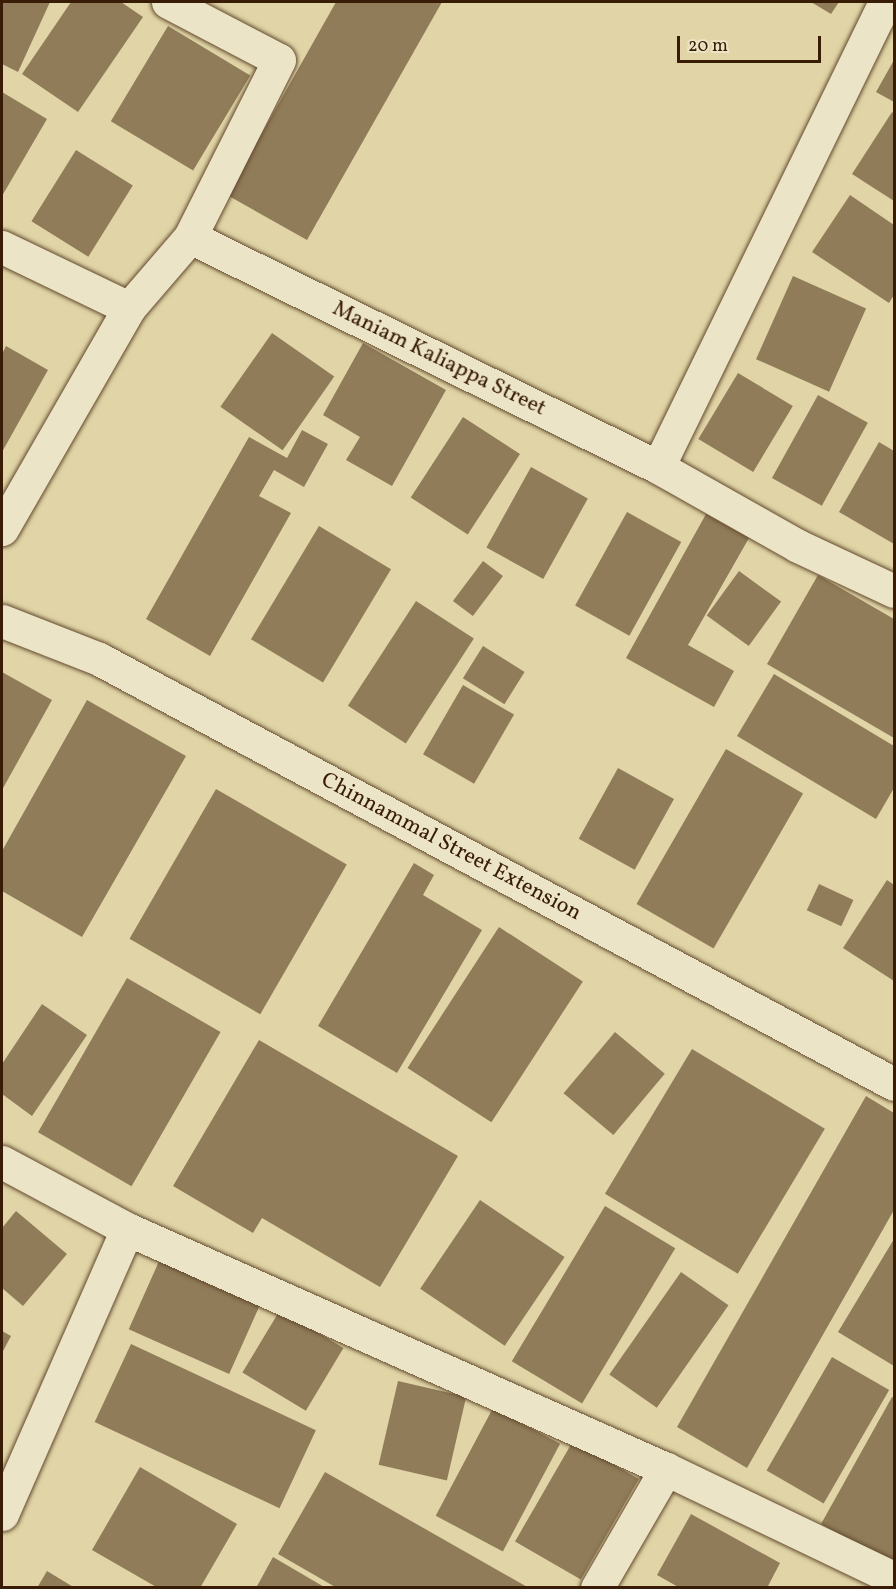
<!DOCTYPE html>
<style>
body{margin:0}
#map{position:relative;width:896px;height:1589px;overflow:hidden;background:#e1d5a7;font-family:Vollkorn,serif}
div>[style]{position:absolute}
.building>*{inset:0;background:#907c59;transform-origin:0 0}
.roads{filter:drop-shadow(0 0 2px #634a2e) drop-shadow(0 0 2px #634a2e)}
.minor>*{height:33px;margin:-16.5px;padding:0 16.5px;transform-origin:16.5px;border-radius:16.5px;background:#ece4c6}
span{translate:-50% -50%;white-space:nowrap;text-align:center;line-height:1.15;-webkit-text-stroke:6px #ece4c6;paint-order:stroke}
.street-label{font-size:22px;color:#391c05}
.frame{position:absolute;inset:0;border:3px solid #391c05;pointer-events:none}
.scale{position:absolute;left:677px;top:36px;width:144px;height:27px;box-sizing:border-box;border:3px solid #391c05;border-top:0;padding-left:8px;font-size:18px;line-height:21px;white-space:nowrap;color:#391c05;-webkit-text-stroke:4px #ece4c6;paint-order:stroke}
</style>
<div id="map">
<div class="building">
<i style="clip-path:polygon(2px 2px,50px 2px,18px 72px,2px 64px)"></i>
<i style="clip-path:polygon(71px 2px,121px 2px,143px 17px,78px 112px,22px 74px)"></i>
<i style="clip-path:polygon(336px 2px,442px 2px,307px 240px,227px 195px)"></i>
<i style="clip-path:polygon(811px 2px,839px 2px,831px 14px)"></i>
<i style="left:168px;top:26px;width:96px;height:111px;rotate:31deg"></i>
<i style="clip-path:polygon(894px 60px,894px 102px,876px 92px)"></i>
<i style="clip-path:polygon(2px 92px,47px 119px,2px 196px)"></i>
<i style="clip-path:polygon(892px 112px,894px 114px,894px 201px,852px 174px)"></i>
<i style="left:76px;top:150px;width:67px;height:84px;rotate:32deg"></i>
<i style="clip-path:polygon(850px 195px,894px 225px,894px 295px,889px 303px,812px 252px)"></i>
<i style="left:793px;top:276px;width:80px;height:91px;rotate:24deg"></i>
<i style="left:272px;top:333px;width:76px;height:90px;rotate:35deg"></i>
<i style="clip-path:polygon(363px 343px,446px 390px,392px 486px,346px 460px,360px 437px,323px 415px)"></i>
<i style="clip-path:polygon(6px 346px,48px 370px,2px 452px,2px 354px)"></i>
<i style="left:738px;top:373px;width:64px;height:77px;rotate:31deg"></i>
<i style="left:818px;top:395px;width:57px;height:95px;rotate:29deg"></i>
<i style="left:463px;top:417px;width:68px;height:96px;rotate:33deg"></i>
<i style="clip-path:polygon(302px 430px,328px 444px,304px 487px,274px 470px,259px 496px,291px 513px,210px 656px,146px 619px,249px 437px,287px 458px)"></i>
<i style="clip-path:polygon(879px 442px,894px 451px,894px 544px,839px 512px)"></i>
<i style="left:531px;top:467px;width:65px;height:92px;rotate:29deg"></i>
<i style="left:627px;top:512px;width:62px;height:107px;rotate:29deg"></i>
<i style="clip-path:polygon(706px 514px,749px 538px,688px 645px,734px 671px,714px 707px,626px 658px)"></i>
<i style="left:319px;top:526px;width:84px;height:132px;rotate:31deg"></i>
<i style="left:483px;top:561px;width:25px;height:50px;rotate:37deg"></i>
<i style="left:739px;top:571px;width:52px;height:55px;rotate:36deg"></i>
<i style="clip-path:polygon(818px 575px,894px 619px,894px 738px,767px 664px)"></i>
<i style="left:416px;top:601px;width:69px;height:125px;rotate:33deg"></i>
<i style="left:483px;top:646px;width:49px;height:38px;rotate:32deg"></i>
<i style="clip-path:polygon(2px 672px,52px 700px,2px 790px)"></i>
<i style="clip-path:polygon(774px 674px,894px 746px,894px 788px,876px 819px,737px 736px)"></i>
<i style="left:463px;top:685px;width:59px;height:80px;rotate:30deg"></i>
<i style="clip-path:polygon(87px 700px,186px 756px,82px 937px,2px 891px,2px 851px)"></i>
<i style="left:726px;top:749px;width:89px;height:179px;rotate:30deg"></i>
<i style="left:618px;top:768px;width:64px;height:81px;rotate:29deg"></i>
<i style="left:216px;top:789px;width:151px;height:173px;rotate:30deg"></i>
<i style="clip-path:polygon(414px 863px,434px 875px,423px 895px,482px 930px,397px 1073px,318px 1026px)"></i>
<i style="clip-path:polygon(887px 880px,894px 885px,894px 981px,843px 948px)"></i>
<i style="left:819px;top:884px;width:38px;height:29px;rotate:25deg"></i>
<i style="left:499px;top:927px;width:100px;height:168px;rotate:33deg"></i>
<i style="left:127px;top:978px;width:108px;height:178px;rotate:30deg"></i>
<i style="clip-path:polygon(42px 1004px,87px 1035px,32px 1116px,2px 1094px,2px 1064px)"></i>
<i style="left:615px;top:1032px;width:65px;height:80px;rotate:40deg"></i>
<i style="clip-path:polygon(259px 1040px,458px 1156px,380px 1287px,262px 1218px,253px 1233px,173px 1186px)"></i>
<i style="left:692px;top:1049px;width:155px;height:169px;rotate:31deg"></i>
<i style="clip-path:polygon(866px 1096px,894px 1113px,894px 1210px,747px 1468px,677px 1427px)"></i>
<i style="left:480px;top:1200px;width:102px;height:107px;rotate:34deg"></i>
<i style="left:605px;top:1206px;width:82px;height:181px;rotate:31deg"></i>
<i style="clip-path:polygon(16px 1211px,67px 1254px,23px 1306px,2px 1288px,2px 1228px)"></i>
<i style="clip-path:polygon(894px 1239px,894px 1366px,838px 1332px)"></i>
<i style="left:160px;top:1259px;width:110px;height:77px;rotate:24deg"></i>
<i style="left:681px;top:1272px;width:58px;height:125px;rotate:35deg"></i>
<i style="left:280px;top:1310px;width:74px;height:73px;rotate:31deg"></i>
<i style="clip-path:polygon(2px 1331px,11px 1336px,2px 1353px)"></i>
<i style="left:131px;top:1344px;width:204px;height:86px;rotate:25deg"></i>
<i style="left:832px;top:1357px;width:66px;height:131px;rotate:30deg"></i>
<i style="left:398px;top:1381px;width:70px;height:86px;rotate:13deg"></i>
<i style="clip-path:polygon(892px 1397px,894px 1398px,894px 1564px,821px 1524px)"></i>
<i style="left:493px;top:1408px;width:76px;height:122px;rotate:28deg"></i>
<i style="left:573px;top:1441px;width:76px;height:116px;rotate:30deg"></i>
<i style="clip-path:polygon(140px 1467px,237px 1524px,200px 1588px,158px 1588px,92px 1550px)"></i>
<i style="clip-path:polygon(325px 1472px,529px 1588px,337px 1588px,278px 1554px)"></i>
<i style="clip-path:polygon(691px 1514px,780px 1563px,767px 1588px,680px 1588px,657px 1575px)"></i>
<i style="clip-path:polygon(273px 1557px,326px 1588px,256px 1588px)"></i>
<i style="clip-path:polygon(47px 1571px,75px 1588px,37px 1588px)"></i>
</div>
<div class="roads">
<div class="minor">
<i style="left:168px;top:2px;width:125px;rotate:27.6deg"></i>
<i style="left:279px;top:60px;width:198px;rotate:116.7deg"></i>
<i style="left:2px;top:247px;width:141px;rotate:25.7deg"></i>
<i style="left:129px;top:308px;width:94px;rotate:-49.3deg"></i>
<i style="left:190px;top:237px;width:521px;rotate:26.17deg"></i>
<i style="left:658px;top:467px;width:161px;rotate:29.4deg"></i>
<i style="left:798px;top:546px;width:106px;rotate:25.1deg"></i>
<i style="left:658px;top:467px;width:517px;rotate:-63.98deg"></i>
<i style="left:2px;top:529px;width:255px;rotate:-60.1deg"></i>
<i style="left:2px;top:621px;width:104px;rotate:21.4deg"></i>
<i style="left:99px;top:659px;width:901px;rotate:28.13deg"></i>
<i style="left:2px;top:1162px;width:142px;rotate:28.2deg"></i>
<i style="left:127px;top:1229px;width:590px;rotate:24deg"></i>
<i style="left:666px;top:1469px;width:253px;rotate:25.6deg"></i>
<i style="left:2px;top:1514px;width:311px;rotate:-66.3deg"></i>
<i style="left:597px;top:1588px;width:138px;rotate:-59.9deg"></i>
</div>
</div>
<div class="street-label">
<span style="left:439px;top:359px;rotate:26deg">Maniam Kaliappa Street</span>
<span style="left:451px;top:847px;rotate:28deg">Chinnammal Street Extension</span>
</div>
<div class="frame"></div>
<div class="scale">20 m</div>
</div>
